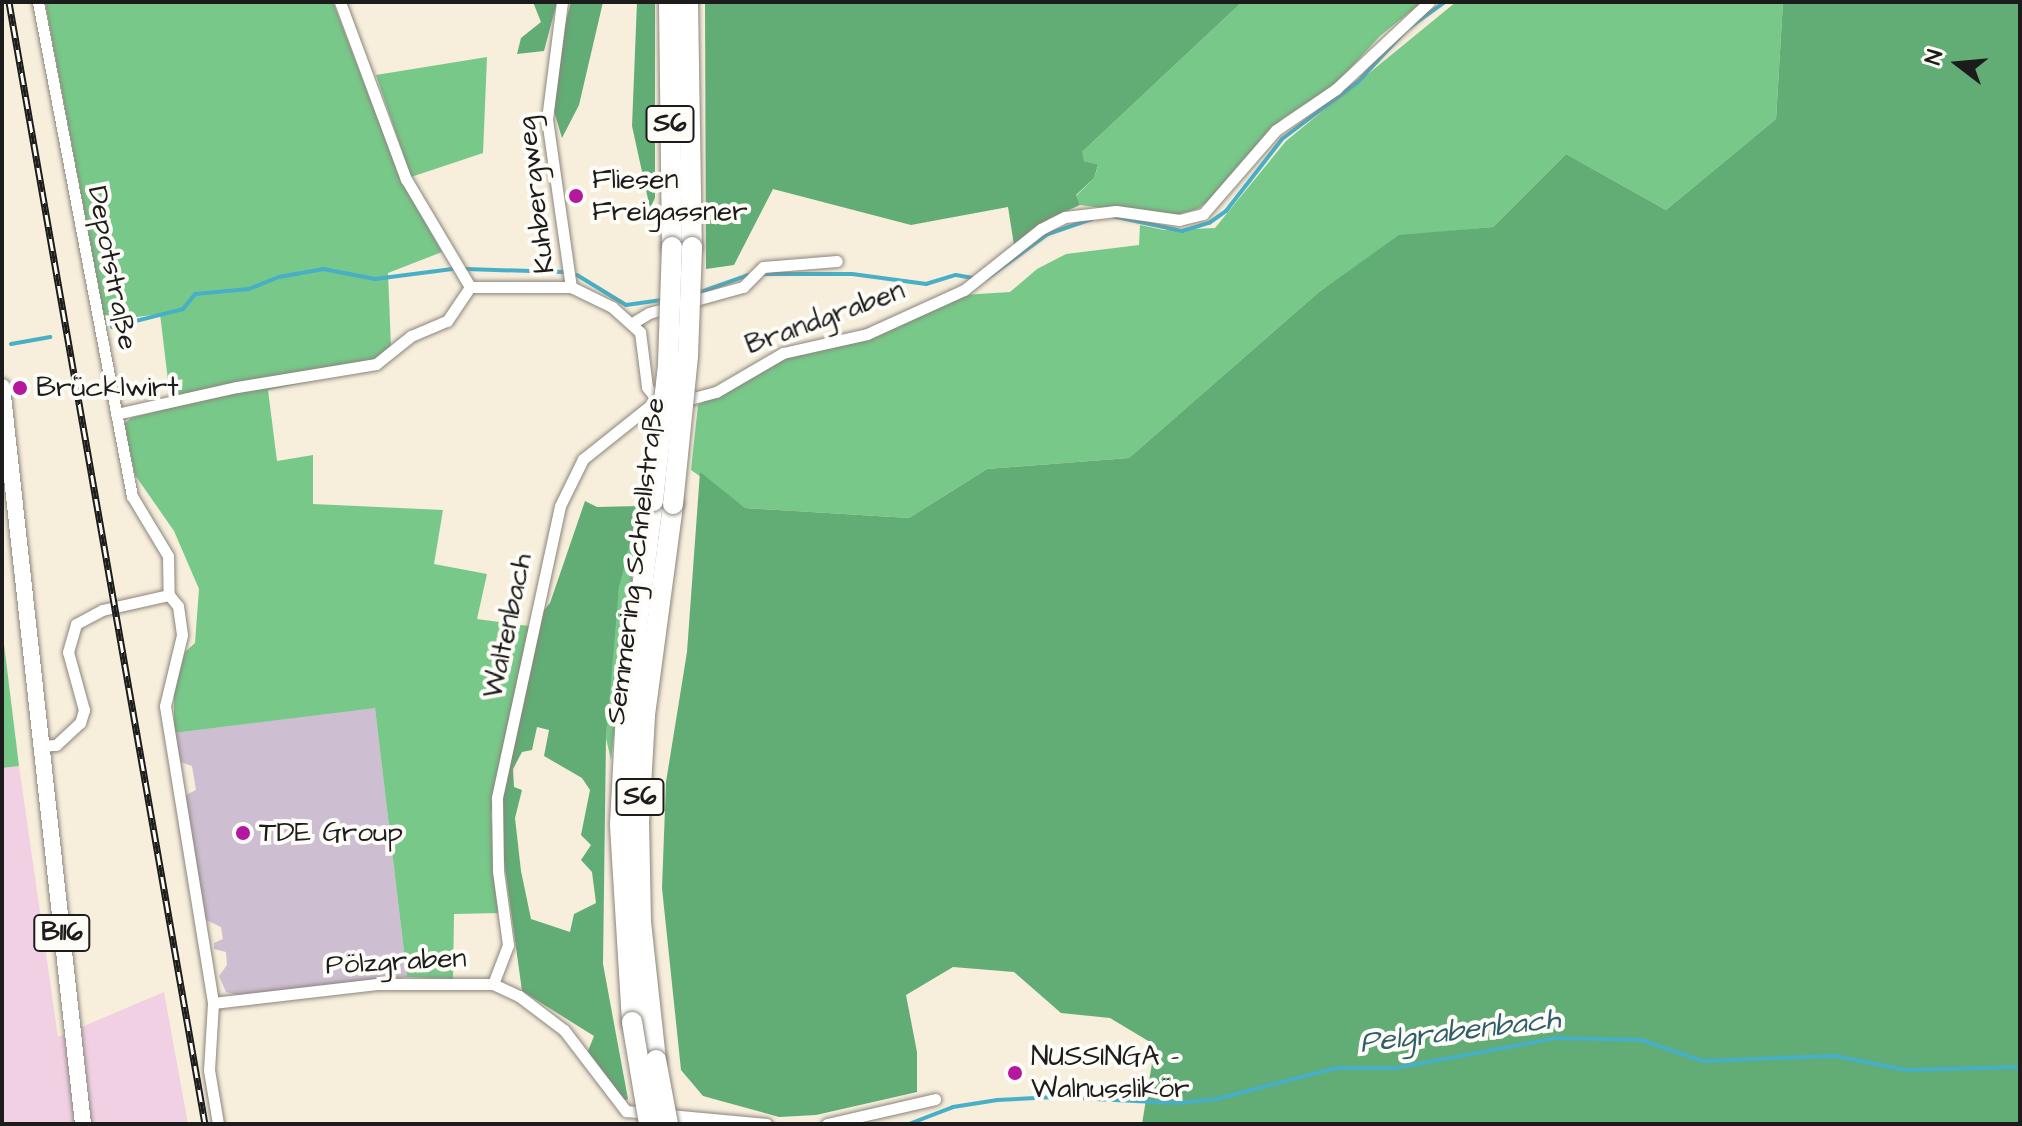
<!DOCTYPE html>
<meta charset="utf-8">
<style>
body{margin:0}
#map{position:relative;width:2022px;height:1126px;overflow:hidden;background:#f7eedc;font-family:"Architects Daughter",sans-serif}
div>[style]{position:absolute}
.built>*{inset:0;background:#f1d0e3}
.industrial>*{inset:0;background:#cebed1}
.green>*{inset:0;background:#78c88a}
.forest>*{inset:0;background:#62ac76}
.stream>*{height:4px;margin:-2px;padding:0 2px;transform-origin:2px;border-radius:2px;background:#47afc6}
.roads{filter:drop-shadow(0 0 2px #8a857c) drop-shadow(0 0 2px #8a857c)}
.street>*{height:11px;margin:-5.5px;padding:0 5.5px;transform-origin:5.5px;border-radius:5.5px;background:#fff}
.primary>*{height:16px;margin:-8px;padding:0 8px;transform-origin:8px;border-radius:8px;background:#fff}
.highway>*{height:20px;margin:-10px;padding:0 10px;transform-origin:10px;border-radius:10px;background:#fff}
.rail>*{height:7px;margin-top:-3.5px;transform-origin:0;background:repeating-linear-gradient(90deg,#fdfcf7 0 12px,#1c1c1c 0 24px);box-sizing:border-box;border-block:2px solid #1c1c1c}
.bridges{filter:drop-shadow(0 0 2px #8a857c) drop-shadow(0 0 2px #8a857c)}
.highway-bridge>*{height:20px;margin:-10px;padding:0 10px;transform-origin:10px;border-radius:10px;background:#fff}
.dots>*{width:22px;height:22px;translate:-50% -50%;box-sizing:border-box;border:4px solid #fdfcf7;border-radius:50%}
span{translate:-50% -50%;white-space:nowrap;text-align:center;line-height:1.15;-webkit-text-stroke:8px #fdfcf7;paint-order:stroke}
.shield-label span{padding:2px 6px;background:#fdfcf7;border:2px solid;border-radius:6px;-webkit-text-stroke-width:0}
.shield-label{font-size:26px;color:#1c1c1c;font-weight:700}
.poi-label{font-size:28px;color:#1c1c1c}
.left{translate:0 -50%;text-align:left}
.street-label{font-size:28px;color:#1c1c1c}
.water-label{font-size:30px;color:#2f5e68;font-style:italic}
.frame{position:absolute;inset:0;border:4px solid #1c1c1c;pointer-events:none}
.north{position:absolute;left:1918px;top:24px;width:80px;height:80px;-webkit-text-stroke:6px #fdfcf7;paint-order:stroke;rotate:286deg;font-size:22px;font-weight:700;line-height:32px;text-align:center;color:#1c1c1c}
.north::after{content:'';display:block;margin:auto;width:28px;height:36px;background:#1c1c1c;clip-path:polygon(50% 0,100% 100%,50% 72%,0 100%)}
</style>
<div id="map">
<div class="built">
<i style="clip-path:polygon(19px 766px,58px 1037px,164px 992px,188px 1124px,2px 1124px,2px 768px)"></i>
</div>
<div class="industrial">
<i style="clip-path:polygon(375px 707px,407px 977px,241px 996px,226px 992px,219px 976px,227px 965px,226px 952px,214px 949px,214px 943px,223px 939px,221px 927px,204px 919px,184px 805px,186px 795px,196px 790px,192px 766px,181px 762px,174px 733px)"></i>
</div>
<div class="green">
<i style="clip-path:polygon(45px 2px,333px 2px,402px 181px,442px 252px,388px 273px,391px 347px,376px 360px,170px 397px,160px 314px,105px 321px)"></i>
<i style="clip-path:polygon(1242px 2px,1422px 2px,1380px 36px,1336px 84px,1282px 119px,1215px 197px,1197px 209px,1170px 217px,1080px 205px,1076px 196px,1094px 178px,1098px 166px,1084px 161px,1081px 153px)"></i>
<i style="clip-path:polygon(1456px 2px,1783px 2px,1776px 119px,1666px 210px,1566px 154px,1493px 227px,1399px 236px,1319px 292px,1129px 458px,987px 469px,909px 518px,745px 508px,691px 470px,698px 405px,784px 357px,962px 295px,1010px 292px,1037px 269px,1066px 254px,1139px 245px,1140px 225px,1164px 230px,1215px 228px,1286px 141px)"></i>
<i style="clip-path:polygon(487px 57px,483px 153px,411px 177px,376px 75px)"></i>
<i style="clip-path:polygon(371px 369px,268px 390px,277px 461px,313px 455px,313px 504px,443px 510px,434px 564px,487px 574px,477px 619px,529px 626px,491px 814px,500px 913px,454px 914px,453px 979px,407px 977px,375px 708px,174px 733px,174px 687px,185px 652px,195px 643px,199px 589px,174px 531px,135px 475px,124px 424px,131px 418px,228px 393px)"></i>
<i style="clip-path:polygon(637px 527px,634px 561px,611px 760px,606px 738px,613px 629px,626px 542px)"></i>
<i style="clip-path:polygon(2px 628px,19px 766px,2px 768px)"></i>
</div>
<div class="forest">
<i style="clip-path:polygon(533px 2px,557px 2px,544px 51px,517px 54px,521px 38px,541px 22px)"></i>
<i style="clip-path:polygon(571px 2px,603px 2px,579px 105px,562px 138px,553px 108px,558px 50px)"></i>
<i style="clip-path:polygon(637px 2px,655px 2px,655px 198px,650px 208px,632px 126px)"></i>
<i style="clip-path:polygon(705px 2px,1242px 2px,1082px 152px,1084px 161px,1098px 165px,1094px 178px,1076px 195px,1080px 205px,1049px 219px,1014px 245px,1008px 207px,911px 225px,773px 189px,734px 265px,706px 269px)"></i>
<i style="clip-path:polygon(1783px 2px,2020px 2px,2020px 1124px,1142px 1124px,1155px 1045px,1110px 1018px,1061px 1013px,1014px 972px,953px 967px,906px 995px,917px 1052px,917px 1092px,816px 1115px,779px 1117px,703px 1096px,681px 1070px,662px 888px,666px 782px,687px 652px,700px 472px,745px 508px,909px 518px,987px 469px,1129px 458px,1319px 292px,1399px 235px,1493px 227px,1566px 154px,1666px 210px,1776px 119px)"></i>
<i style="clip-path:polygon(evenodd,585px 501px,597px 507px,639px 506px,619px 588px,606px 738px,603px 964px,628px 1099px,621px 1102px,591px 1061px,588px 1051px,594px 1036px,522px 991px,499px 824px,507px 755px,535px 621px,550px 603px,585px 501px,537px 727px,549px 730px,544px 756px,582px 778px,590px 790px,581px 835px,591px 845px,581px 860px,592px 872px,596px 903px,574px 914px,570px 932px,531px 919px,521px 871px,515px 818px,522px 790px,514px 787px,513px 769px,522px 752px,532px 750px,537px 727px)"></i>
</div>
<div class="stream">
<i style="left:1112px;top:216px;width:72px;rotate:12.1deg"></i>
<i style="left:1182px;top:231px;width:28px;rotate:-17deg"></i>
<i style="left:1209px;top:223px;width:21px;rotate:-35deg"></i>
<i style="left:1226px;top:211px;width:91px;rotate:-52.1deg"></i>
<i style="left:1282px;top:139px;width:95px;rotate:-36.9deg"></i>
<i style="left:1358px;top:82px;width:71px;rotate:-47.3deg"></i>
<i style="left:1406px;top:30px;width:48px;rotate:-35.7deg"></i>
<i style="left:466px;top:269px;width:98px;rotate:1.8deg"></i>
<i style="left:762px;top:274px;width:90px"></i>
<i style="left:852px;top:274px;width:75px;rotate:7.7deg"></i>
<i style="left:926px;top:284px;width:31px;rotate:-17deg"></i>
<i style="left:956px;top:275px;width:17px;rotate:10deg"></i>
<i style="left:577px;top:275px;width:57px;rotate:31.5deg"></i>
<i style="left:626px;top:305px;width:36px;rotate:-8deg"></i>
<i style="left:986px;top:279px;width:77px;rotate:-36deg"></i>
<i style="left:1048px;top:234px;width:46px;rotate:-18.8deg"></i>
<i style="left:698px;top:293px;width:53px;rotate:-19.8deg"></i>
<i style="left:112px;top:327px;width:73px;rotate:-14.2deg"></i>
<i style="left:183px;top:309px;width:19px;rotate:-51deg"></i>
<i style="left:195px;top:294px;width:54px;rotate:-5.3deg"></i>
<i style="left:249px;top:289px;width:32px;rotate:-22deg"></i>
<i style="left:279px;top:277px;width:45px;rotate:-10.3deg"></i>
<i style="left:323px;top:269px;width:53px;rotate:10.9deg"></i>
<i style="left:375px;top:279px;width:78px;rotate:-7.4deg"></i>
<i style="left:11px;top:344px;width:40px;rotate:-10deg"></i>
<i style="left:909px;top:1124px;width:47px;rotate:-21.1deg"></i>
<i style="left:953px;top:1107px;width:45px;rotate:-9deg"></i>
<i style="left:997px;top:1100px;width:58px;rotate:-3deg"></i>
<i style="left:1055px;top:1097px;width:121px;rotate:2.8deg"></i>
<i style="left:1176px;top:1103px;width:41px;rotate:-5.6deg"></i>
<i style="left:1217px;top:1099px;width:123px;rotate:-14.6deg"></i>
<i style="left:1336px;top:1068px;width:60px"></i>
<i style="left:1396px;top:1068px;width:164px;rotate:-10.6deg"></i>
<i style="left:1557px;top:1038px;width:84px;rotate:1.4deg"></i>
<i style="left:1641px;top:1040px;width:65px;rotate:18.7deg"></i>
<i style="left:1703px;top:1061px;width:132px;rotate:-2.2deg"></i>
<i style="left:1835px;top:1056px;width:73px;rotate:11deg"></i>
<i style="left:1907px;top:1070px;width:113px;rotate:-1.5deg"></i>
</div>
<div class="roads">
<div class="street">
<i style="left:38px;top:2px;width:503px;rotate:79.23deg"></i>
<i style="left:132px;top:496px;width:70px;rotate:59deg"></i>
<i style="left:168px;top:556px;width:39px;rotate:89deg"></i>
<i style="left:340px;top:2px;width:189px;rotate:69.6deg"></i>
<i style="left:406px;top:179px;width:126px;rotate:59.3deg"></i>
<i style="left:470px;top:287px;width:101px"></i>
<i style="left:571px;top:287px;width:46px;rotate:26deg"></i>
<i style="left:612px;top:307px;width:38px;rotate:42deg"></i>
<i style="left:640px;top:332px;width:55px;rotate:82.7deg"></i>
<i style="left:647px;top:387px;width:16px;rotate:52deg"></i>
<i style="left:657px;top:400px;width:95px;rotate:141.4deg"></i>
<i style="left:583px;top:459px;width:52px;rotate:116.1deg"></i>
<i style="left:560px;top:506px;width:299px;rotate:102.2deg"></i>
<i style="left:497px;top:798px;width:73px;rotate:89.2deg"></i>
<i style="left:498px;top:871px;width:75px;rotate:82.3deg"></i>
<i style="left:508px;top:945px;width:42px;rotate:111deg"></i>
<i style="left:562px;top:2px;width:118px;rotate:97.3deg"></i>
<i style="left:547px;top:119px;width:170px;rotate:81.9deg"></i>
<i style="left:634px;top:322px;width:17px;rotate:-31deg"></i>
<i style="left:649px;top:313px;width:98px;rotate:-15.5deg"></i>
<i style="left:743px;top:287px;width:28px;rotate:-45deg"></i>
<i style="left:763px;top:267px;width:74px;rotate:-4.6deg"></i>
<i style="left:682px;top:401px;width:35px;rotate:-15deg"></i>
<i style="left:716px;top:392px;width:78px;rotate:-30.2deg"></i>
<i style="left:783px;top:353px;width:86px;rotate:-12.7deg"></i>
<i style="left:867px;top:334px;width:107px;rotate:-24.4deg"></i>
<i style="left:964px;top:290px;width:98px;rotate:-38.4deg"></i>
<i style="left:1041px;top:229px;width:27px;rotate:-27deg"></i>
<i style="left:1065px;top:217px;width:51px;rotate:-6.7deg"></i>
<i style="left:1116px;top:211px;width:64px;rotate:8.1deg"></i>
<i style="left:1179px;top:220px;width:25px;rotate:-14deg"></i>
<i style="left:1203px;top:214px;width:111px;rotate:-49deg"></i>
<i style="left:1276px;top:130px;width:73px;rotate:-34.3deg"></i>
<i style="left:1336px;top:89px;width:127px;rotate:-43.1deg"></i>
<i style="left:116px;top:414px;width:124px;rotate:-12.6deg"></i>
<i style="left:237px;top:387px;width:141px;rotate:-9.4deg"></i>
<i style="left:376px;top:364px;width:45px;rotate:-38.7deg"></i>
<i style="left:411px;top:336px;width:39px;rotate:-23deg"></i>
<i style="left:447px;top:321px;width:41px;rotate:-55.9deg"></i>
<i style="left:169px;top:595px;width:14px;rotate:51deg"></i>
<i style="left:178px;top:606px;width:29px;rotate:82deg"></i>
<i style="left:182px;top:635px;width:73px;rotate:103.5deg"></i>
<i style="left:165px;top:706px;width:301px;rotate:80.8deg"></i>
<i style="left:213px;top:1003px;width:67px;rotate:93.4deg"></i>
<i style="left:209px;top:1070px;width:55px;rotate:80.5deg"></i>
<i style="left:40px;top:746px;width:16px;rotate:-4deg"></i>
<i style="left:56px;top:745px;width:33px;rotate:-43deg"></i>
<i style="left:80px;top:723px;width:14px;rotate:-73deg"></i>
<i style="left:84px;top:710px;width:60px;rotate:-105.4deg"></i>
<i style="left:68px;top:652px;width:29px;rotate:-74deg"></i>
<i style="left:76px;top:624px;width:30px;rotate:-28deg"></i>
<i style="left:102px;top:610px;width:69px;rotate:-12.6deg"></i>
<i style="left:213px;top:1003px;width:165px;rotate:-6.6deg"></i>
<i style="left:377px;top:984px;width:116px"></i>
<i style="left:493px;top:984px;width:29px;rotate:25deg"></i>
<i style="left:519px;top:996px;width:56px;rotate:37.1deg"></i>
<i style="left:564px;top:1030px;width:102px;rotate:52.6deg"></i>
<i style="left:626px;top:1111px;width:141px;rotate:5.3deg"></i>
<i style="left:827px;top:1124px;width:111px;rotate:-13deg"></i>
</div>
<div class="primary">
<i style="left:2px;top:387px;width:741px;rotate:83.73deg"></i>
</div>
<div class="highway">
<i style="left:669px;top:2px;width:245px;rotate:89.3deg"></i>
<i style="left:688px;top:2px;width:245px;rotate:89.1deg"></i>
<i style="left:632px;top:1022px;width:198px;rotate:-93.5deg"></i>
<i style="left:620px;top:824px;width:111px;rotate:-86.9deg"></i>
<i style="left:626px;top:713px;width:214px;rotate:-82.7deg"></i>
<i style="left:656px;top:1060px;width:138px;rotate:-96.2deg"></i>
<i style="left:641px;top:923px;width:100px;rotate:-91.1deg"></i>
<i style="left:639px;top:823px;width:108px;rotate:-86.8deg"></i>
<i style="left:645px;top:715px;width:213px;rotate:-82.4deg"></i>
</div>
</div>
<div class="rail">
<i style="left:9px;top:2px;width:1139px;rotate:80.09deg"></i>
</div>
<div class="bridges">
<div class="highway-bridge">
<i style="left:653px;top:501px;width:137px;rotate:-83.7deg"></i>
<i style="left:668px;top:365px;width:118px;rotate:-88.1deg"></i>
<i style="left:673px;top:504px;width:149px;rotate:-84.2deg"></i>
<i style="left:688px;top:356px;width:109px;rotate:-87.9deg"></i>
<i style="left:632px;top:1022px;width:103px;rotate:80.5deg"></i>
<i style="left:656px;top:1060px;width:65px;rotate:79.4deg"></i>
</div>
</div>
<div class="dots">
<i style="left:576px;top:196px;background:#b5179e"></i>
<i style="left:20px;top:388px;background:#b5179e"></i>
<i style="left:243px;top:833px;background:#b5179e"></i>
<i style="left:1015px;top:1073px;background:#b5179e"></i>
</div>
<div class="shield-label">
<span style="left:670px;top:124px">S6</span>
<span style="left:640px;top:797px">S6</span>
<span style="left:62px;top:933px">B116</span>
</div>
<div class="poi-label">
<span class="left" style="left:592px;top:196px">Fliesen<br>Freigassner</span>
<span class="left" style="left:36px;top:388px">Brücklwirt</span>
<span class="left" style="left:259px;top:833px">TDE Group</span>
<span class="left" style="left:1031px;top:1073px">NUSSINGA -<br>Walnusslikör</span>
</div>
<div class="street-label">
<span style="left:536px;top:195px;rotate:-97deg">Kuhbergweg</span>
<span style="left:112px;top:268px;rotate:79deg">Depotstraße</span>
<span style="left:825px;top:318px;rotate:-20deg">Brandgraben</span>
<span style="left:636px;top:561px;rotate:-83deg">Semmering Schnellstraße</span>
<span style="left:508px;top:626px;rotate:-78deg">Waltenbach</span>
<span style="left:396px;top:962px;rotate:-3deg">Pölzgraben</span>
</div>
<div class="water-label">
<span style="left:1460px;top:1031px;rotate:-7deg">Pelgrabenbach</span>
</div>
<div class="frame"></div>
<div class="north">N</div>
</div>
